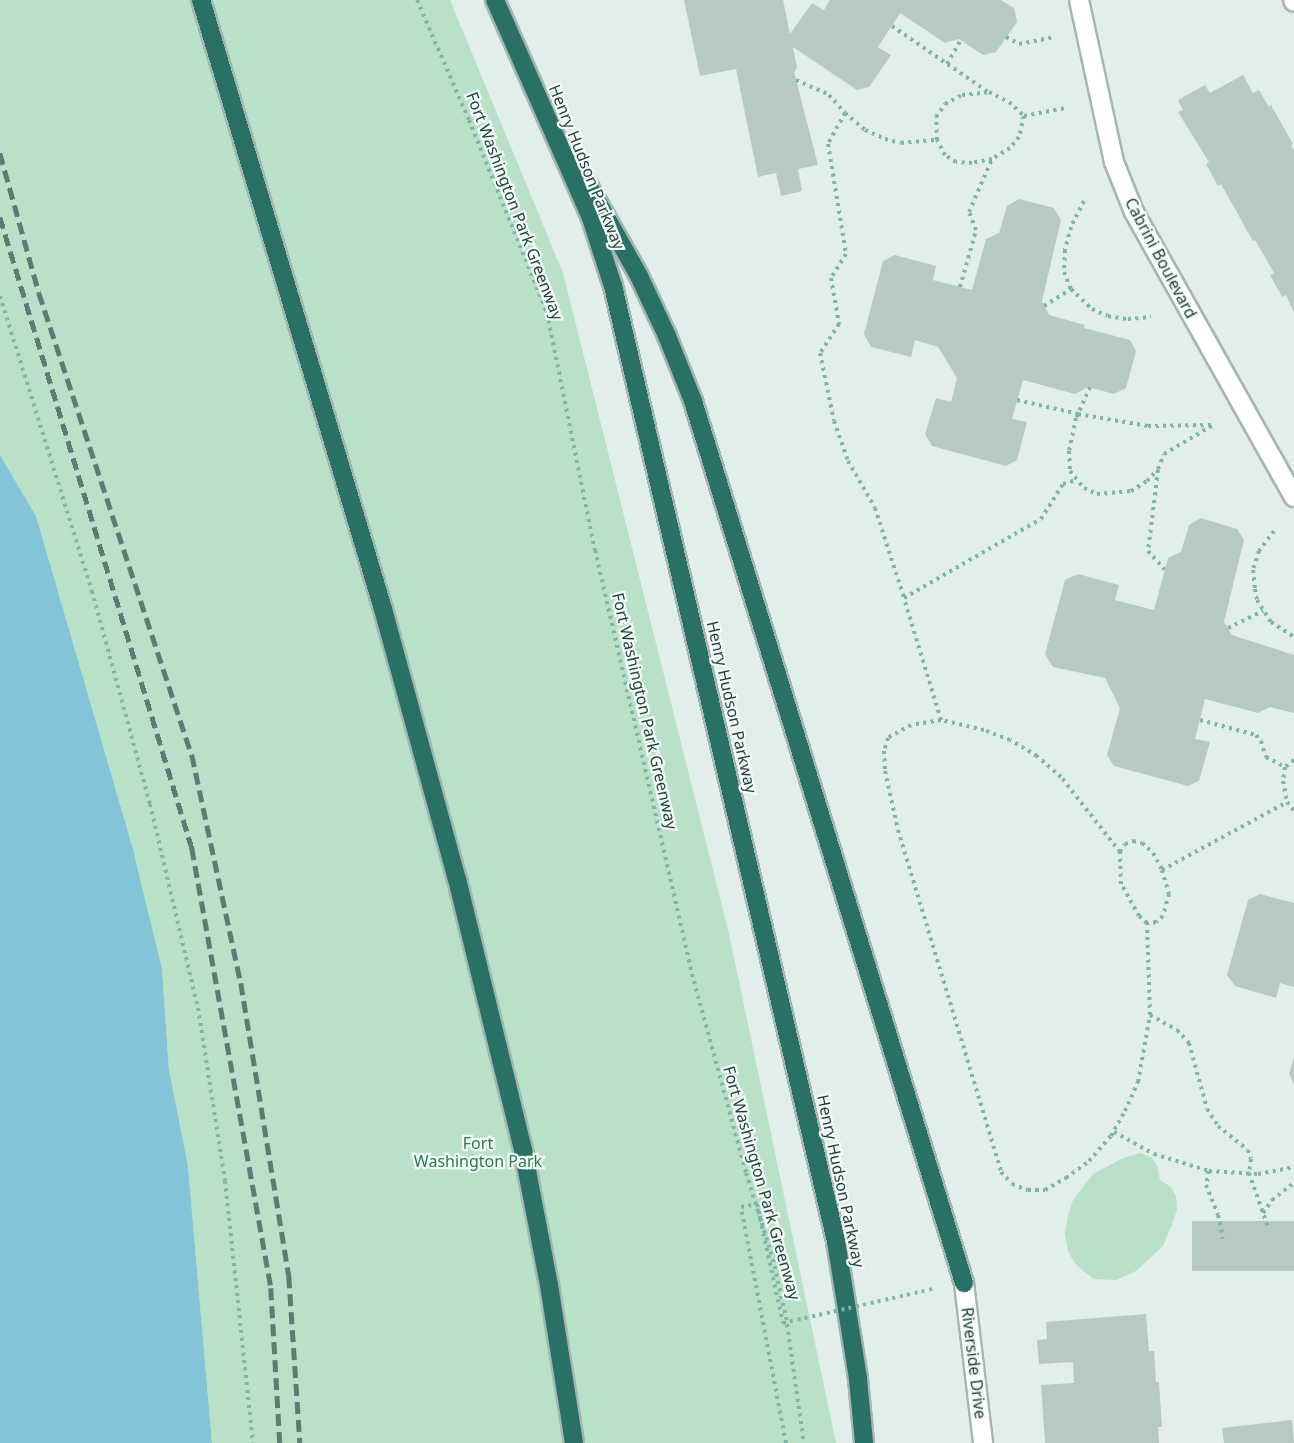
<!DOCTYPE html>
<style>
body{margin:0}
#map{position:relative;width:1294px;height:1443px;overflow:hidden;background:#e2eee9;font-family:"Noto Sans",sans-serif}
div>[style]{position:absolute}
.green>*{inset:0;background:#b8e1c7}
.water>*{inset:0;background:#84c4d8}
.building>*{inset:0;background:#b7c9c3;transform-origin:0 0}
.path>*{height:4px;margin-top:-2px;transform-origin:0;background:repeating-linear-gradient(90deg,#7fb4a8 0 3px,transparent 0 7.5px)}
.roads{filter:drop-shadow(2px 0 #a4b6b1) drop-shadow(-2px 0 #a4b6b1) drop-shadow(0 2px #a4b6b1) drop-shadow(0 -2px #a4b6b1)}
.minor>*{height:18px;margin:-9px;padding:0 9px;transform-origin:9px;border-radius:9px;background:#fff}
.secondary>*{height:18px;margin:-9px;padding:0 9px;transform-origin:9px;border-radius:9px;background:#fff}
.motorway>*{height:18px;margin:-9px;padding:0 9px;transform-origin:9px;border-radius:9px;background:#297067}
.rail>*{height:4.5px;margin-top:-2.25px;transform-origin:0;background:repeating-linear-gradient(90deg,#5a7c76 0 12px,transparent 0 18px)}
.path-bridge>*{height:4px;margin-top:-2px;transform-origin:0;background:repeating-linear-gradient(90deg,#7fb4a8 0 3px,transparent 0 7.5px)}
span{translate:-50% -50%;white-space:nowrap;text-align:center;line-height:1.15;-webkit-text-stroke:4.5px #f3faf7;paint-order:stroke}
.street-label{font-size:16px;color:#20403a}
.park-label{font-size:16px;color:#267b4e}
</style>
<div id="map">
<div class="green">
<div style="clip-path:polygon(0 0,450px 0,563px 273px,729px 934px,836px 1443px,212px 1443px,188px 1166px,169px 1070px,162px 969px,133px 849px,36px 516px,0 455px)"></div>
<div style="clip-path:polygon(1140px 1153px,1151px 1157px,1157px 1165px,1160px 1180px,1171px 1187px,1176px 1196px,1177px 1210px,1172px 1224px,1163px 1246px,1136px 1271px,1116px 1280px,1094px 1279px,1077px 1266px,1068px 1252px,1065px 1233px,1068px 1215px,1073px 1200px,1093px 1174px,1123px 1158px)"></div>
</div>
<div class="water">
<div style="clip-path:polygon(0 455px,36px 516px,133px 849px,162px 969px,169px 1070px,188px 1166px,212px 1443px,0 1443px)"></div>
</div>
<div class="building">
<div style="clip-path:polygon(684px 0,783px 0,790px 34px,812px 3px,824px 10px,830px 0,1001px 0,1014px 8px,1017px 22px,996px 52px,983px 55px,959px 39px,945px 43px,900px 13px,878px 47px,891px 55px,869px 87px,857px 90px,793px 47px,797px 68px,794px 72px,818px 165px,798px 169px,802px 191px,781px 196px,776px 173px,758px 177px,736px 69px,700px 76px)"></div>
<div style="clip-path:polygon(1243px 75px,1253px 93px,1259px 90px,1269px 107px,1271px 105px,1293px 144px,1291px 145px,1294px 151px,1294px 313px,1286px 295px,1282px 297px,1270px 275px,1274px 273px,1255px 240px,1253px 241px,1221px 184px,1218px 186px,1206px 164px,1209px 162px,1178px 112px,1183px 110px,1178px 100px,1205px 85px,1210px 93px)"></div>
<div style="clip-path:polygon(1019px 199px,1054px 208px,1061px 220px,1042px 301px,1049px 315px,1085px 325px,1084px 328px,1130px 340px,1136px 351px,1126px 388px,1114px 394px,1088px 387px,1075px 394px,1023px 380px,1012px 419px,1027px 422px,1017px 460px,1006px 466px,932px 446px,925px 434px,936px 398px,951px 402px,957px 378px,938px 347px,915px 340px,911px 357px,871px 347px,864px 334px,883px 261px,895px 255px,936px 266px,933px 280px,972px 290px,986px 239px,999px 233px,1007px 206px)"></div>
<div style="clip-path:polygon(1201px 518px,1237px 529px,1244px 540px,1224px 622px,1232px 635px,1294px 655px,1294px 713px,1270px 707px,1258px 713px,1205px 699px,1195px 739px,1210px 742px,1199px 781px,1188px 786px,1114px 766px,1107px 755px,1120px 708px,1105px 678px,1053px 667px,1045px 654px,1065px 580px,1078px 574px,1119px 585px,1115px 600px,1154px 610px,1168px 558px,1181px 552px,1189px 525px)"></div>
<div style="clip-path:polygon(1260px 894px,1294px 903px,1294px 987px,1280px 983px,1276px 998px,1235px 986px,1227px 975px,1248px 900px)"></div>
<div style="clip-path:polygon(1294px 1057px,1294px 1084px,1289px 1074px)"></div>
<div style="left:1294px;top:1221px;width:50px;height:102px;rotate:90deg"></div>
<div style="clip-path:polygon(1146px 1314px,1149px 1351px,1154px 1351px,1156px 1382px,1159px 1382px,1162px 1427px,1158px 1427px,1159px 1443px,1045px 1443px,1041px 1385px,1074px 1383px,1073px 1362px,1039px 1364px,1037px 1340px,1047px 1339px,1046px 1322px)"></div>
<div style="clip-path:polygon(1292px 1420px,1294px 1443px,1224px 1443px,1222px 1428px)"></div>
</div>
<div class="path">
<div style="left:417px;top:0;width:131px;rotate:66.6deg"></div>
<div style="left:469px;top:120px;width:208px;rotate:68deg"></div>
<div style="left:547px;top:313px;width:242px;rotate:78.6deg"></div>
<div style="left:595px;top:550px;width:435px;rotate:77.1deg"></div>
<div style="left:692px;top:974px;width:206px;rotate:74.8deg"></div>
<div style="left:746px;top:1173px;width:90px;rotate:72.6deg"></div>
<div style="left:773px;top:1259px;width:59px;rotate:77.4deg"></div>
<div style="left:786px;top:1317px;width:127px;rotate:81.9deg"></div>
<div style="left:892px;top:26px;width:116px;rotate:34.5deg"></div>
<div style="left:1006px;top:37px;width:15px;rotate:28deg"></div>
<div style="left:1019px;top:44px;width:33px;rotate:-11deg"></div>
<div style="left:947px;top:64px;width:28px;rotate:-60deg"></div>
<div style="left:796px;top:80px;width:36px;rotate:24deg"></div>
<div style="left:829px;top:95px;width:24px;rotate:48deg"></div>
<div style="left:845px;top:113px;width:35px;rotate:119deg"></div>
<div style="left:828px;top:144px;width:111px;rotate:80.7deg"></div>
<div style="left:846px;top:254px;width:28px;rotate:122deg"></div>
<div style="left:831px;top:278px;width:47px;rotate:80.1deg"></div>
<div style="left:839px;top:324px;width:35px;rotate:123deg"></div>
<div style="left:820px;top:353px;width:69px;rotate:78.4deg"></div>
<div style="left:834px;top:421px;width:42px;rotate:70.7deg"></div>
<div style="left:848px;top:461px;width:54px;rotate:60.1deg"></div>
<div style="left:875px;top:508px;width:95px;rotate:72.1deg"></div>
<div style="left:845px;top:113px;width:26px;rotate:40deg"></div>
<div style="left:865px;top:130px;width:22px;rotate:24deg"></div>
<div style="left:885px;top:139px;width:16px;rotate:14deg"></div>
<div style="left:901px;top:143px;width:36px;rotate:-5deg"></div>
<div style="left:1024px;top:116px;width:22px;rotate:103deg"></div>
<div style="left:1019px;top:137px;width:14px;rotate:129deg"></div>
<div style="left:1010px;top:148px;width:21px;rotate:149deg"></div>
<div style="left:992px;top:159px;width:20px;rotate:169deg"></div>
<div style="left:972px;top:163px;width:16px;rotate:-176deg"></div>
<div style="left:956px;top:162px;width:13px;rotate:-148deg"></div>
<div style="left:945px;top:155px;width:17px;rotate:-118deg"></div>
<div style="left:937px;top:140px;width:23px;rotate:-92deg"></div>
<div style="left:936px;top:117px;width:16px;rotate:-55deg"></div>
<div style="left:945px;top:104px;width:19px;rotate:-28deg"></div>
<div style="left:962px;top:95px;width:27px;rotate:-6deg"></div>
<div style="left:989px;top:92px;width:22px;rotate:27deg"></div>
<div style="left:1009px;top:102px;width:21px;rotate:43deg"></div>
<div style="left:1024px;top:116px;width:42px;rotate:-11deg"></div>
<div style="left:1084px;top:201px;width:29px;rotate:117deg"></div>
<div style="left:1071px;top:227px;width:24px;rotate:105deg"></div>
<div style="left:1065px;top:250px;width:22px;rotate:93deg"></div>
<div style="left:1064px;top:272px;width:18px;rotate:68deg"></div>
<div style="left:1071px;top:289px;width:29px;rotate:44deg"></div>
<div style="left:1092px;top:309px;width:17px;rotate:24deg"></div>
<div style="left:1108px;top:316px;width:20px;rotate:9deg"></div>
<div style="left:1128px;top:319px;width:23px;rotate:-5deg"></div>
<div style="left:960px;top:287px;width:59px;rotate:-74.3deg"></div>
<div style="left:976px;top:230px;width:19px;rotate:-111deg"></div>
<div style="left:969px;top:212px;width:58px;rotate:-66.5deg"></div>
<div style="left:0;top:296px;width:309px;rotate:72.7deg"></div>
<div style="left:92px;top:591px;width:221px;rotate:74.8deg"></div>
<div style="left:150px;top:804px;width:210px;rotate:76.8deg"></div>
<div style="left:198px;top:1008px;width:175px;rotate:81.1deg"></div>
<div style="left:225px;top:1181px;width:263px;rotate:83.9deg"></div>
<div style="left:1044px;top:306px;width:32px;rotate:-32deg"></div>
<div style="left:1090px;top:387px;width:34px;rotate:114deg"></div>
<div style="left:1076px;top:418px;width:34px;rotate:102deg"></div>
<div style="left:1069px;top:451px;width:20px;rotate:87deg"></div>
<div style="left:1070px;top:471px;width:22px;rotate:51deg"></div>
<div style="left:1084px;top:488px;width:14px;rotate:25deg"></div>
<div style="left:1097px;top:494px;width:34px;rotate:-5deg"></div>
<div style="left:1131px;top:491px;width:19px;rotate:-32deg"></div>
<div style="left:1147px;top:481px;width:16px;rotate:-47deg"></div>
<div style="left:1158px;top:469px;width:16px;rotate:-68deg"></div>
<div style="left:1164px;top:454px;width:57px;rotate:-30.6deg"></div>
<div style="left:1017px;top:400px;width:63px;rotate:12.9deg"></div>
<div style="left:1078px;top:414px;width:71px;rotate:9.7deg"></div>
<div style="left:1148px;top:426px;width:65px;rotate:-0.9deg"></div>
<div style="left:1158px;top:470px;width:82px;rotate:97deg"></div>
<div style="left:1148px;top:551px;width:25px;rotate:48deg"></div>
<div style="left:1274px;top:531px;width:25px;rotate:127deg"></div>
<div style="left:1259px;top:551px;width:20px;rotate:108deg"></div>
<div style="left:1253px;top:570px;width:19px;rotate:84deg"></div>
<div style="left:1255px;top:589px;width:11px;rotate:80deg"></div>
<div style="left:1257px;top:600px;width:26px;rotate:58deg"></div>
<div style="left:1271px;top:622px;width:27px;rotate:33deg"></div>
<div style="left:1228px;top:628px;width:39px;rotate:-26deg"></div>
<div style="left:941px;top:720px;width:127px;rotate:-106.9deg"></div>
<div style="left:904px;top:598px;width:158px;rotate:-30deg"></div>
<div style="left:1041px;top:519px;width:41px;rotate:-57.8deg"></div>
<div style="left:1063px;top:484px;width:14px;rotate:-17deg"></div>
<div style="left:1200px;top:720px;width:58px;rotate:15deg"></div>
<div style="left:1256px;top:735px;width:8px;rotate:50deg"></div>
<div style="left:1261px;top:741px;width:17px;rotate:73deg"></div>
<div style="left:1266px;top:757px;width:21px;rotate:28deg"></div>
<div style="left:1294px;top:760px;width:11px;rotate:142deg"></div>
<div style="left:1285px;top:767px;width:14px;rotate:98deg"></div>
<div style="left:1283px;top:781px;width:21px;rotate:79deg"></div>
<div style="left:1287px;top:802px;width:11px;rotate:52deg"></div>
<div style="left:1133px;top:841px;width:9px;rotate:13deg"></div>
<div style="left:1142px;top:843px;width:15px;rotate:42deg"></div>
<div style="left:1153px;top:853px;width:19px;rotate:62deg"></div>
<div style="left:1162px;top:870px;width:25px;rotate:74deg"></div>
<div style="left:1169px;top:894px;width:23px;rotate:105deg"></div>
<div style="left:1163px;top:916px;width:9px;rotate:139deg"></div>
<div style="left:1156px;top:922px;width:9px;rotate:174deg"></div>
<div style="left:1147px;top:923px;width:11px;rotate:-139deg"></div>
<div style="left:1139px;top:916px;width:37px;rotate:-119deg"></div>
<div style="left:1121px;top:884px;width:32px;rotate:-92deg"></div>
<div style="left:1120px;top:852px;width:9px;rotate:-58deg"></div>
<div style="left:1125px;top:844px;width:9px;rotate:-21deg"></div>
<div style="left:1120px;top:852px;width:95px;rotate:-128.2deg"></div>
<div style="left:1061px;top:777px;width:32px;rotate:-139deg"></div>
<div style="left:1037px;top:756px;width:31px;rotate:-149deg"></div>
<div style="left:1010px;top:740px;width:28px;rotate:-159deg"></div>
<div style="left:984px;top:730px;width:44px;rotate:-166.9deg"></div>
<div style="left:941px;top:720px;width:30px;rotate:171deg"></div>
<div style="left:911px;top:725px;width:26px;rotate:151deg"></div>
<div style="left:888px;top:738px;width:14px;rotate:107deg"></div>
<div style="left:884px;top:751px;width:20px;rotate:87deg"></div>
<div style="left:885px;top:771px;width:60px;rotate:77.6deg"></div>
<div style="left:898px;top:830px;width:357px;rotate:73.2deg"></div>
<div style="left:1001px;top:1172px;width:16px;rotate:47deg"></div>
<div style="left:1012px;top:1184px;width:17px;rotate:21deg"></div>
<div style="left:1028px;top:1190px;width:17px"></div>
<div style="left:1045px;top:1190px;width:24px;rotate:-30deg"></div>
<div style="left:1066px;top:1178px;width:29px;rotate:-36deg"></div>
<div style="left:1089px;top:1161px;width:33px;rotate:-49deg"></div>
<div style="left:1111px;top:1136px;width:29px;rotate:-61deg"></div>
<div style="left:1125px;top:1111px;width:32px;rotate:-66deg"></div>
<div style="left:1138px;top:1082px;width:68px;rotate:-79.8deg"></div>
<div style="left:1150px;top:1015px;width:92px;rotate:-91.9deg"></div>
<div style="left:1162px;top:870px;width:142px;rotate:-28.5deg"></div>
<div style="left:1150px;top:1015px;width:31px;rotate:29deg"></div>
<div style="left:1177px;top:1030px;width:18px;rotate:47deg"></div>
<div style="left:1189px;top:1043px;width:68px;rotate:74.7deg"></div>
<div style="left:1207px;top:1109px;width:20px;rotate:57deg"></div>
<div style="left:1218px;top:1126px;width:38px;rotate:39deg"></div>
<div style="left:1248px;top:1150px;width:9px;rotate:72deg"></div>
<div style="left:1251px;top:1159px;width:14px;rotate:98deg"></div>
<div style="left:1249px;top:1173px;width:57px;rotate:70.6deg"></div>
<div style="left:1114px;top:1132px;width:46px;rotate:28.8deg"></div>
<div style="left:1154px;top:1154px;width:58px;rotate:17.2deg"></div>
<div style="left:1209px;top:1171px;width:49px;rotate:3.5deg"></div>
<div style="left:1258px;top:1174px;width:37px;rotate:-11deg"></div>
<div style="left:1209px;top:1171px;width:14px;rotate:102deg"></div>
<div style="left:1206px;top:1185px;width:32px;rotate:68deg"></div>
<div style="left:1218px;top:1215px;width:24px;rotate:78deg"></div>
<div style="left:1263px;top:1213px;width:16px;rotate:-55deg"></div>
<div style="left:1272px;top:1200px;width:28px;rotate:-38deg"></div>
</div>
<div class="roads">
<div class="minor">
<div style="left:1079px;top:0;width:166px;rotate:77.8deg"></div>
<div style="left:1114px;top:162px;width:54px;rotate:68.2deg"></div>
<div style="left:1134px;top:212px;width:327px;rotate:60.7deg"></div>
<div style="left:1293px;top:0;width:2px;rotate:63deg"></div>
</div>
<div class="secondary">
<div style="left:964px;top:1283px;width:161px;rotate:83.2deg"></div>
</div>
<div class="motorway">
<div style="left:201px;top:0;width:636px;rotate:73.36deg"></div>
<div style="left:383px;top:609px;width:280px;rotate:74.7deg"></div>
<div style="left:457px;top:879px;width:279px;rotate:76.3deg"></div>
<div style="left:523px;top:1150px;width:137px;rotate:79.1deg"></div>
<div style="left:549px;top:1285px;width:160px;rotate:81deg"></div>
<div style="left:495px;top:0;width:238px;rotate:66.2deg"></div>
<div style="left:591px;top:218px;width:71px;rotate:72.1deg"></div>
<div style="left:613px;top:286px;width:981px;rotate:76.86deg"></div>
<div style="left:836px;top:1241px;width:140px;rotate:80.9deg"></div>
<div style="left:858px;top:1379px;width:64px;rotate:84.6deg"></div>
<div style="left:585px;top:180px;width:110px;rotate:60.6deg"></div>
<div style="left:639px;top:276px;width:66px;rotate:65deg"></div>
<div style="left:667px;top:336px;width:70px;rotate:68.2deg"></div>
<div style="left:693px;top:401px;width:923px;rotate:72.92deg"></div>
</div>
</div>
<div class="rail">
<div style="left:0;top:153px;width:145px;rotate:74.4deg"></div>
<div style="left:39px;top:293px;width:487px;rotate:71.7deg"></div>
<div style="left:192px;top:755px;width:233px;rotate:77.9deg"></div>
<div style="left:241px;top:983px;width:297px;rotate:80.7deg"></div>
<div style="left:289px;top:1276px;width:167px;rotate:86.2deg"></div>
<div style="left:0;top:217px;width:660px;rotate:73.08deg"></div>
<div style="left:192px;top:848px;width:447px;rotate:79.8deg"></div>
<div style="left:271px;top:1288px;width:155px;rotate:86.7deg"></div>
</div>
<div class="path-bridge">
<div style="left:786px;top:1443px;width:240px;rotate:-100.8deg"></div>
<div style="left:741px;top:1207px;width:16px;rotate:-11deg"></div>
<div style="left:757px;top:1204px;width:122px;rotate:77.7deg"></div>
<div style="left:783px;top:1323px;width:154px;rotate:-12.8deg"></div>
</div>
<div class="street-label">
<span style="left:587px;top:167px;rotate:68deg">Henry Hudson Parkway</span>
<span style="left:515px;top:206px;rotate:69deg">Fort Washington Park Greenway</span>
<span style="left:1161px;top:258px;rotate:62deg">Cabrini Boulevard</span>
<span style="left:732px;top:707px;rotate:77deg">Henry Hudson Parkway</span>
<span style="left:645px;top:711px;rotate:77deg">Fort Washington Park Greenway</span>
<span style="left:841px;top:1181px;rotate:78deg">Henry Hudson Parkway</span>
<span style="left:762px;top:1183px;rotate:74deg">Fort Washington Park Greenway</span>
<span style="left:974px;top:1363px;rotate:83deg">Riverside Drive</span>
</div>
<div class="park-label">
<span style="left:478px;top:1152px">Fort<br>Washington Park</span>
</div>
</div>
